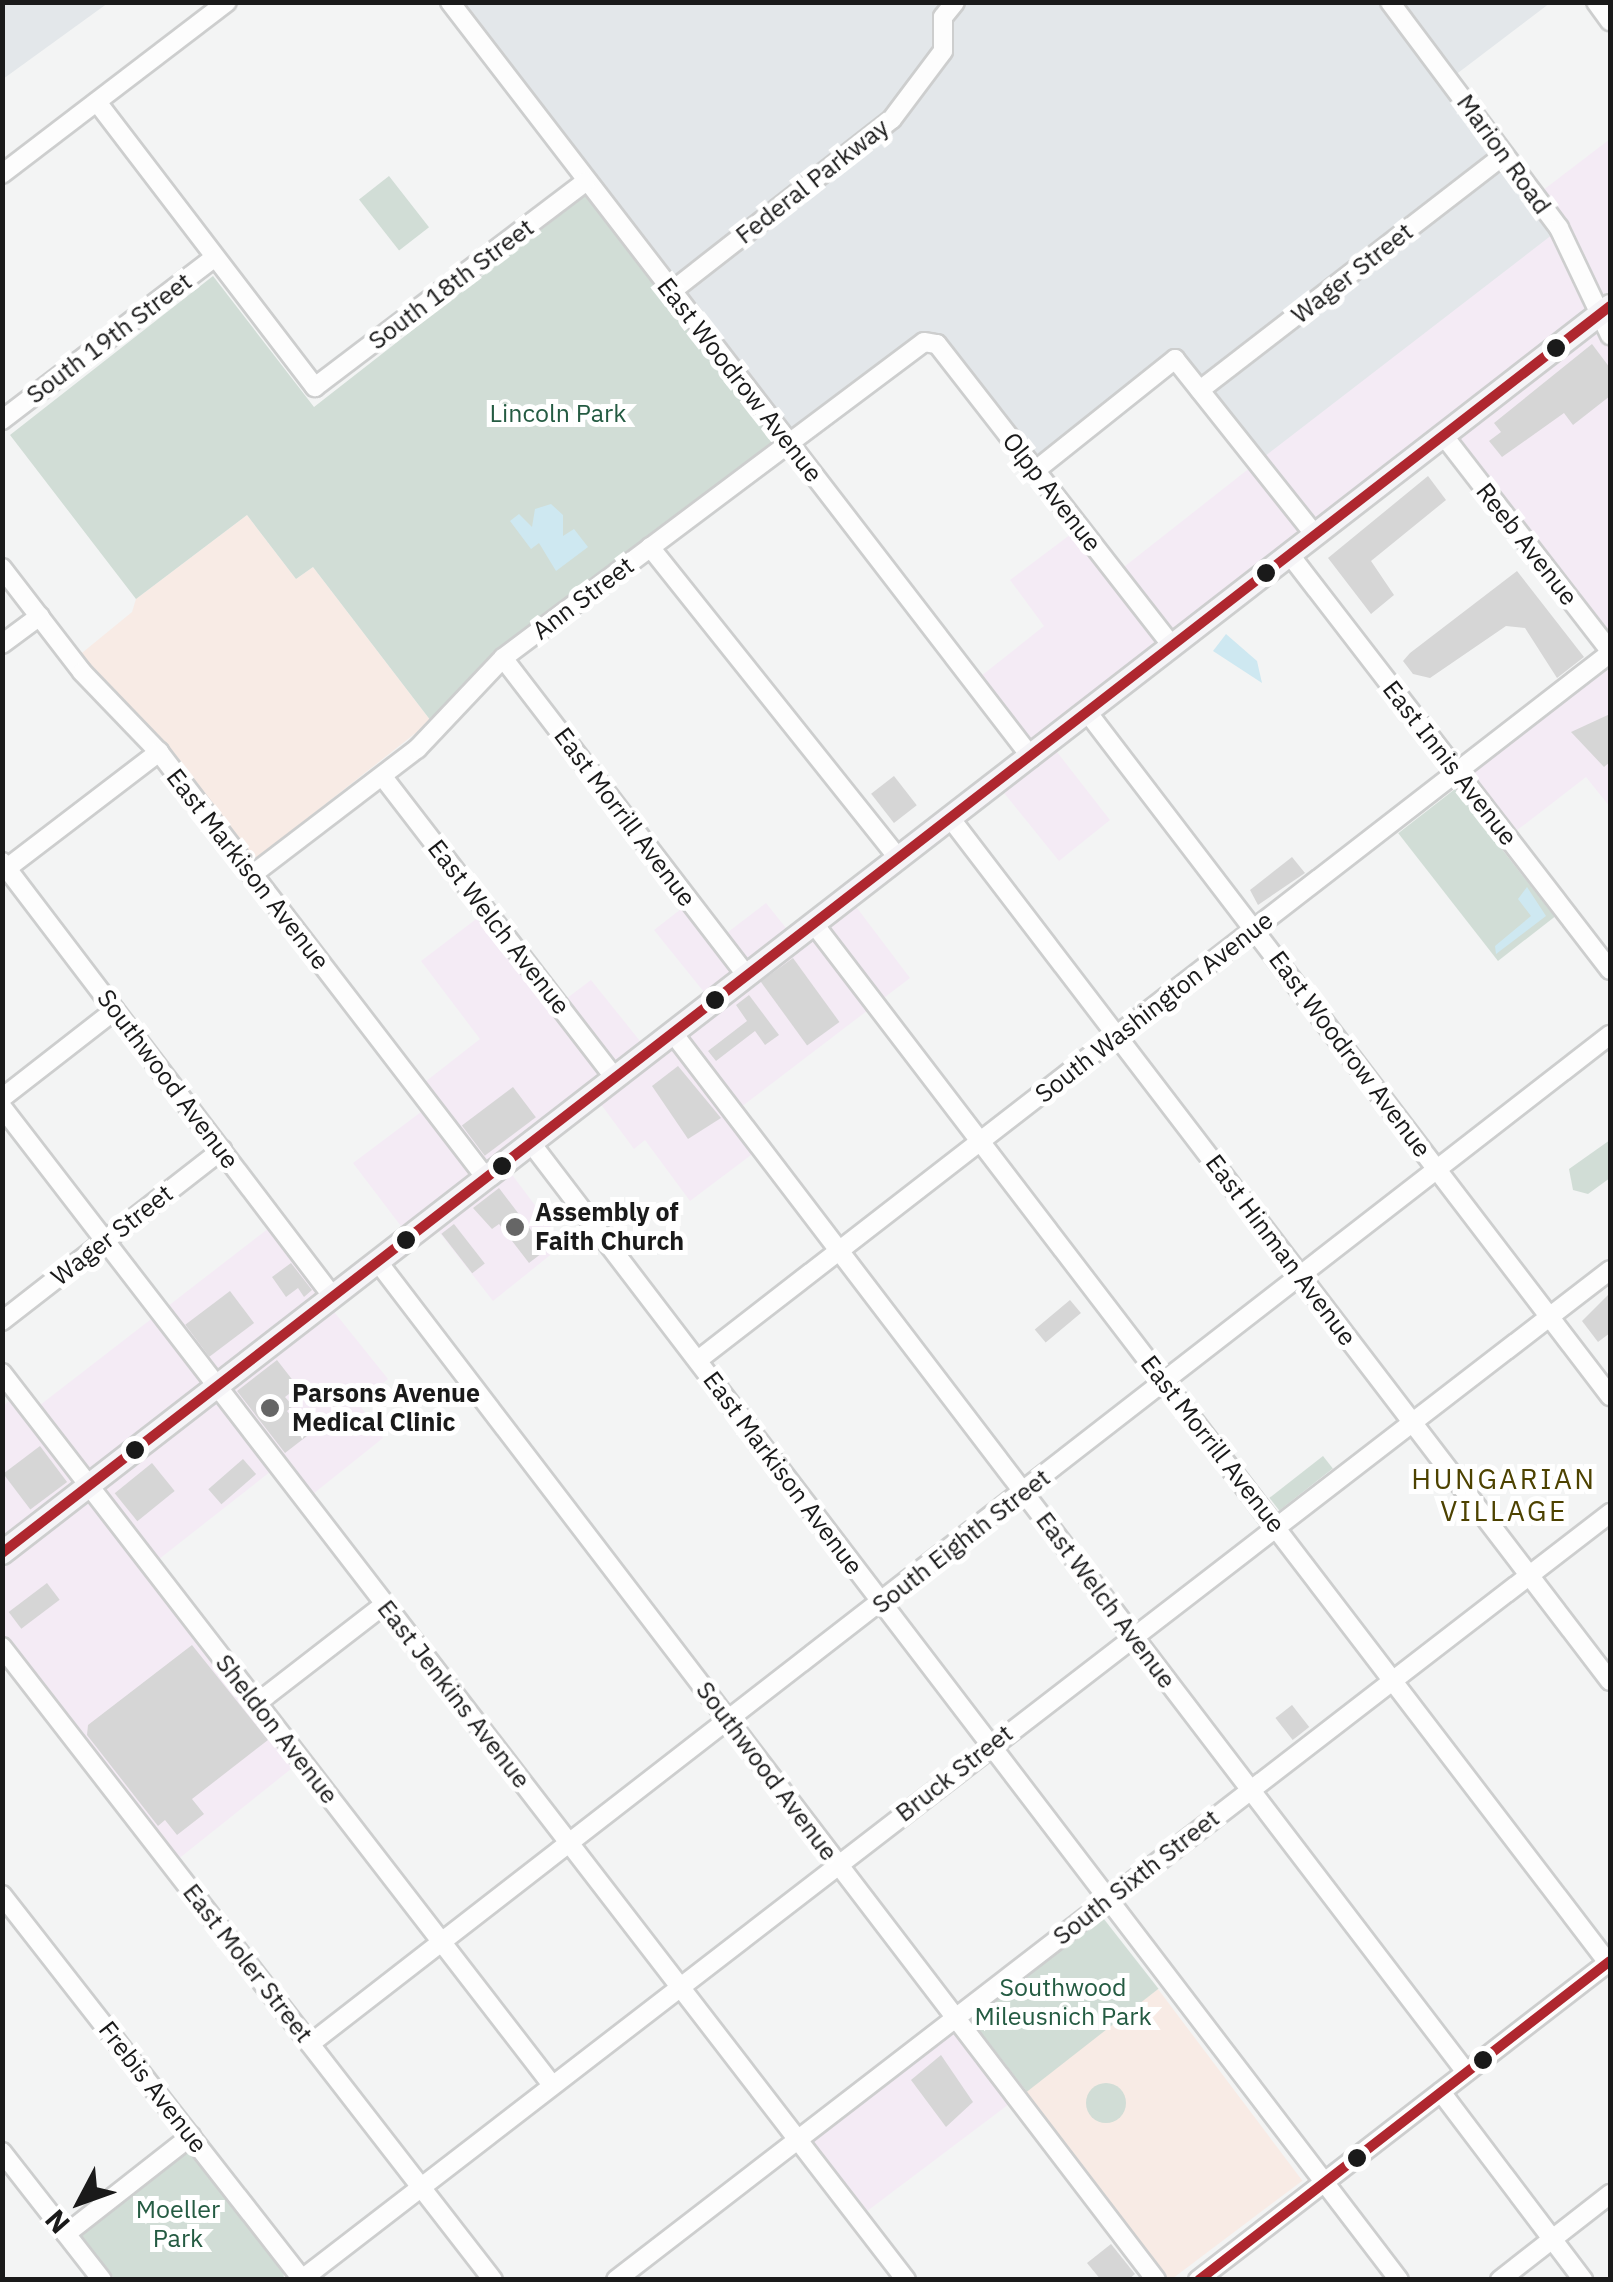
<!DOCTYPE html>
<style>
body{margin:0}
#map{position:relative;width:1613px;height:2282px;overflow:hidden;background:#f3f4f4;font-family:"IBM Plex Sans",sans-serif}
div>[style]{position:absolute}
.commercial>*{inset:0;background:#f4ebf5;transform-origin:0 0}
.built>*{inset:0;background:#e3e7ea}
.education>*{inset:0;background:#f8ebe5;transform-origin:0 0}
.green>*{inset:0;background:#d1ddd6;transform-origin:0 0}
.round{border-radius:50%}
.water>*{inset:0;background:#cee8f1}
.building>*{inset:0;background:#d6d6d6;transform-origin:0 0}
.roads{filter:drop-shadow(2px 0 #cdcece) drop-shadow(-2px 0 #cdcece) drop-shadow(0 2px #cdcece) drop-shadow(0 -2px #cdcece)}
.minor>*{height:18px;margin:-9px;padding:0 9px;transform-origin:9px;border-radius:9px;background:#fdfdfd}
.major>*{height:22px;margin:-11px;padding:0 11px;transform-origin:11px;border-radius:11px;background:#f5f4f7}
.bus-1>*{height:10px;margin:-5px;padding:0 5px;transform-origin:5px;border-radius:5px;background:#af272f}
.dots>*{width:28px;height:28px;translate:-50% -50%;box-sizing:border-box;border:5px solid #fff;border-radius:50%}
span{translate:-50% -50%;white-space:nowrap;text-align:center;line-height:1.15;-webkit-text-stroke:10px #fff;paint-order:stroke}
.street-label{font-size:25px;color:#1a1a1a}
.park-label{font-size:25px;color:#245b42}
.poi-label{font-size:25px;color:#1a1a1a;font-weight:700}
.left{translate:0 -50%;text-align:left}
.neighbourhood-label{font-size:28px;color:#4d4200;letter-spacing:2.5px}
.frame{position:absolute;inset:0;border:5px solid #1a1a1a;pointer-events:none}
.north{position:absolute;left:30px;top:2152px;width:100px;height:100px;-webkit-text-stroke:8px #fff;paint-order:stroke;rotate:229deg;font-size:28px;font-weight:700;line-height:40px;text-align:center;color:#1a1a1a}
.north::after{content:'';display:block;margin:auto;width:35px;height:45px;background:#1a1a1a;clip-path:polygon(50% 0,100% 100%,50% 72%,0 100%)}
</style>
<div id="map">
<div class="commercial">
<div style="clip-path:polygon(1610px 139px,1610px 807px,1586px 777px,1498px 845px,1455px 789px,1454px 775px,1609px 654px,1441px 439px,1050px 743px,1110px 820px,1059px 861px,996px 783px,1029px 758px,971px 684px,1044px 626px,1010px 580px,1079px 528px,1115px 574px,1256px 463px,1538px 194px)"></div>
<div style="clip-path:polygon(848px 896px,910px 978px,732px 1114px,759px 1149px,690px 1201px,645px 1140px,634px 1149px,594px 1095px,504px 1164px,564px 1244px,493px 1301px,432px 1223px,410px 1238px,353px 1163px,429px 1106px,416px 1089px,480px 1039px,421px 961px,488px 910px,558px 1005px,591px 980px,648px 1051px,712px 1002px,654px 930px,690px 902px,719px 939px,766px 903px,794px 938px)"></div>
<div style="clip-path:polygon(278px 1221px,327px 1303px,388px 1379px,359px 1404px,383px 1438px,303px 1502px,275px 1468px,149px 1567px,301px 1761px,172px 1864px,3px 1660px,3px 1406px,17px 1395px,31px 1412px)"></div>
<div style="left:968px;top:2016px;width:95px;height:214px;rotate:53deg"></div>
</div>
<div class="built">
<div style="clip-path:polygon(3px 2px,108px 2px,108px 3px,3px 79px)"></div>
<div style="clip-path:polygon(452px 3px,1550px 3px,1450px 79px,1557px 231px,1256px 463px,1177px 362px,1035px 471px,930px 337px,777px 442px)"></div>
</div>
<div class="education">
<div style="clip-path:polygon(247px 515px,296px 579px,313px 567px,431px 721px,258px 857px,248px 857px,146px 723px,77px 657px,132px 612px,136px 599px)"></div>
<div style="left:1158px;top:1989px;width:240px;height:168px;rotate:53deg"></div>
</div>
<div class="green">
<div style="left:389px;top:176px;width:65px;height:38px;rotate:52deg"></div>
<div style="clip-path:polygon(587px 194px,777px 442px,475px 673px,431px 721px,313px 567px,296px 579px,247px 515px,136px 599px,10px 435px,213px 276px,314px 407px)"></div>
<div style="left:1455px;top:789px;width:162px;height:72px;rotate:52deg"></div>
<div style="clip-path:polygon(1610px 1140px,1610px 1178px,1588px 1194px,1573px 1190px,1569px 1169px)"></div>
<div style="left:1323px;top:1456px;width:16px;height:68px;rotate:52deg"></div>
<div style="left:1100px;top:1914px;width:95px;height:167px;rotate:52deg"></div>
<div class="round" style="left:1086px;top:2083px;width:40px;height:40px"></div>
<div style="clip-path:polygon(187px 2150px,283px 2267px,284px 2279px,115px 2279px,78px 2233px)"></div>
</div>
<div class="water">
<div style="clip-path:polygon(551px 504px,563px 515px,563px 536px,574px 529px,588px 547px,556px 571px,539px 543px,531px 549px,510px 521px,519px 514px,532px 527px,535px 509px)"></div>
<div style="clip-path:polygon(1226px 634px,1257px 661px,1262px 683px,1213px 651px)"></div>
<div style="clip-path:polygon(1527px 887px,1546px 916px,1496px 954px,1495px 946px,1531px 916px,1518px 899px)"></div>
</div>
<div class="building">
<div style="clip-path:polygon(1592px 344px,1610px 368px,1610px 396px,1573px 425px,1564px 413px,1502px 457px,1489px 441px,1501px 432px,1494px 423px)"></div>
<div style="clip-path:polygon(1428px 476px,1446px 500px,1371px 561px,1394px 595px,1371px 614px,1328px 558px)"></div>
<div style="clip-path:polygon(1517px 571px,1584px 657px,1557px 678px,1525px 628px,1506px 626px,1430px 678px,1413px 674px,1403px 661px,1410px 653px)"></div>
<div style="clip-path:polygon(1610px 714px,1610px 762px,1604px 767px,1571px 732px)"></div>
<div style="left:894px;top:776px;width:37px;height:29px;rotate:52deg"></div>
<div style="clip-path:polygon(1292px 857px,1305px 873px,1258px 905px,1250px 890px)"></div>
<div style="left:793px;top:958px;width:79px;height:40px;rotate:54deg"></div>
<div style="clip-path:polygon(749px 995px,779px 1035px,765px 1045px,755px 1031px,716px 1061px,708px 1051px,747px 1021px,736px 1005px)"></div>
<div style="clip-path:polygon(678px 1066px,721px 1118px,688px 1139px,652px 1086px)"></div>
<div style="left:513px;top:1087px;width:38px;height:64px;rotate:53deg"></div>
<div style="clip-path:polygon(499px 1188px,546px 1250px,529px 1263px,499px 1224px,492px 1229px,473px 1208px)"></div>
<div style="left:454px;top:1224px;width:50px;height:16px;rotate:52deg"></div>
<div style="clip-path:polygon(291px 1263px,312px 1290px,304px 1297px,298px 1288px,286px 1297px,272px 1277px)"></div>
<div style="left:230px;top:1291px;width:40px;height:56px;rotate:53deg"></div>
<div style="clip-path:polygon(1610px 1293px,1610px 1333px,1598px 1342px,1582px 1321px)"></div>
<div style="left:1070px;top:1300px;width:17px;height:46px;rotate:50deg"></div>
<div style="clip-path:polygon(277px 1360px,298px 1387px,285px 1397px,293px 1406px,287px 1411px,307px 1436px,285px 1453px,237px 1391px)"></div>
<div style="left:40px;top:1446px;width:45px;height:46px;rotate:53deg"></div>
<div style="left:243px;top:1459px;width:20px;height:46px;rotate:49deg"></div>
<div style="left:152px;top:1463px;width:36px;height:48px;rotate:51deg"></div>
<div style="left:47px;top:1583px;width:21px;height:48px;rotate:53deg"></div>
<div style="clip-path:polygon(192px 1645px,268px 1740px,192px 1799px,204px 1814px,177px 1835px,165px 1820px,158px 1826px,87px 1735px,88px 1725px)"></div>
<div style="left:1292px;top:1705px;width:28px;height:21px;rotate:52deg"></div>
<div style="clip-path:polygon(941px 2055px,973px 2102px,946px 2127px,911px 2080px)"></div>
<div style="clip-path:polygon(1111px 2244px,1135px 2274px,1128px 2280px,1101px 2280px,1087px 2263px)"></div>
</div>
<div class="roads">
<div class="minor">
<div style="left:450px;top:2px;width:953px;rotate:52.42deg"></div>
<div style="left:1390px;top:2px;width:282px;rotate:53.2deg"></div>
<div style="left:1559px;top:228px;width:119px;rotate:64.5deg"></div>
<div style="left:1596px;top:2px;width:24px;rotate:54deg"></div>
<div style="left:97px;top:102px;width:359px;rotate:52.6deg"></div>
<div style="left:315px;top:387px;width:340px;rotate:-37.2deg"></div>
<div style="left:2px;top:174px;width:283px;rotate:-37.4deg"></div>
<div style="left:672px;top:291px;width:279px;rotate:-38deg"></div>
<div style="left:892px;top:119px;width:85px;rotate:-53.1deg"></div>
<div style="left:943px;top:51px;width:34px;rotate:-90deg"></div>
<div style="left:943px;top:17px;width:19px;rotate:-51deg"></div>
<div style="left:1200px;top:390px;width:384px;rotate:-37.7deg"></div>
<div style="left:2px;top:420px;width:268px;rotate:-37.4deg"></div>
<div style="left:1444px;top:436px;width:272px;rotate:52.3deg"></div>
<div style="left:1036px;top:470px;width:178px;rotate:-38.6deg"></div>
<div style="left:1175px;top:359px;width:226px;rotate:51.5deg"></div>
<div style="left:650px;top:547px;width:399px;rotate:51.4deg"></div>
<div style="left:1290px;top:555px;width:524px;rotate:52.36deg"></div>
<div style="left:2px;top:568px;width:131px;rotate:52.4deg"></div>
<div style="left:82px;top:672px;width:111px;rotate:46.1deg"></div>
<div style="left:159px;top:752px;width:537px;rotate:52.49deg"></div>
<div style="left:2px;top:644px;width:47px;rotate:-36.4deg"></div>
<div style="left:503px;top:658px;width:401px;rotate:52.5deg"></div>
<div style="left:1088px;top:713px;width:860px;rotate:52.61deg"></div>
<div style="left:383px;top:777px;width:380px;rotate:52.4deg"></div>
<div style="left:951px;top:819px;width:1085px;rotate:52.6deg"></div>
<div style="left:2px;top:862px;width:547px;rotate:52.73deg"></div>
<div style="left:2px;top:872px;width:198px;rotate:-37.4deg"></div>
<div style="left:252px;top:875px;width:208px;rotate:-37.4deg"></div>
<div style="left:417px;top:749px;width:125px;rotate:-46.6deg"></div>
<div style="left:503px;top:658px;width:526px;rotate:-36.89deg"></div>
<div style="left:924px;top:342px;width:13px;rotate:9deg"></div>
<div style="left:937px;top:344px;width:384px;rotate:52.1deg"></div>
<div style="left:814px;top:924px;width:1310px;rotate:52.6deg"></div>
<div style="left:673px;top:1033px;width:1307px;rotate:52.65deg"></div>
<div style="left:2px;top:1098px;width:143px;rotate:-37.9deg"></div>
<div style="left:2px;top:1107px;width:1481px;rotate:52.38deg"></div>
<div style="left:531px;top:1143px;width:1430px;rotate:52.64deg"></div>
<div style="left:378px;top:1262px;width:1281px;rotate:52.61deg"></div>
<div style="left:2px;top:1321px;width:279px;rotate:-37.9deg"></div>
<div style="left:698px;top:1360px;width:1154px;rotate:-37.78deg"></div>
<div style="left:2px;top:1373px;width:900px;rotate:52.31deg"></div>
<div style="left:2px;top:1647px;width:801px;rotate:52.2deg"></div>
<div style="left:257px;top:1703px;width:162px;rotate:-37.7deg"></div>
<div style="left:2px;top:1895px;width:489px;rotate:52deg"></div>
<div style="left:310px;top:2044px;width:1646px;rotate:-37.82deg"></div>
<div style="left:1441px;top:2092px;width:236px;rotate:52.9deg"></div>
<div style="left:2px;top:2152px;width:162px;rotate:52deg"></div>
<div style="left:66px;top:2234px;width:159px;rotate:-38.1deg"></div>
<div style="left:301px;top:2280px;width:1653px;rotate:-37.65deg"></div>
<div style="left:616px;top:2280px;width:1256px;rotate:-37.65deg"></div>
<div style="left:1198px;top:2280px;width:521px;rotate:-37.75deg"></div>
<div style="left:1500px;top:2280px;width:140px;rotate:-38deg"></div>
</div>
<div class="major">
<div style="left:2px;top:1553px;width:2035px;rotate:-37.79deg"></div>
</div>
</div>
<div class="bus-1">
<div style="left:2px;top:1553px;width:2035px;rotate:-37.79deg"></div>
<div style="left:1199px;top:2280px;width:520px;rotate:-37.82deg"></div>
</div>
<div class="dots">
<div style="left:1556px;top:348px;background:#1a1a1a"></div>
<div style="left:1266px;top:573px;background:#1a1a1a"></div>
<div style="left:715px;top:1000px;background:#1a1a1a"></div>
<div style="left:502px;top:1166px;background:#1a1a1a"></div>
<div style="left:515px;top:1227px;background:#666"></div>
<div style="left:406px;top:1240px;background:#1a1a1a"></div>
<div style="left:270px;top:1408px;background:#666"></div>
<div style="left:135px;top:1450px;background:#1a1a1a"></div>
<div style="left:1483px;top:2060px;background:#1a1a1a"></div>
<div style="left:1357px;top:2158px;background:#1a1a1a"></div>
</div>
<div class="street-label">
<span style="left:1504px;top:154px;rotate:54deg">Marion Road</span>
<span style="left:812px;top:181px;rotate:-38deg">Federal Parkway</span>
<span style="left:1352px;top:273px;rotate:-38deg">Wager Street</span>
<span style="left:451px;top:284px;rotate:-37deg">South 18th Street</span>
<span style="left:109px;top:338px;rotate:-37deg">South 19th Street</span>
<span style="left:740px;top:380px;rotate:52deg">East Woodrow Avenue</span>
<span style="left:1052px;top:492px;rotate:52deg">Olpp Avenue</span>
<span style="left:1527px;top:544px;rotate:52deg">Reeb Avenue</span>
<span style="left:583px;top:598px;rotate:-37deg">Ann Street</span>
<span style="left:1450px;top:763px;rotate:52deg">East Innis Avenue</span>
<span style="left:625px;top:817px;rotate:53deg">East Morrill Avenue</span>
<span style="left:248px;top:869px;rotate:52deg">East Markison Avenue</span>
<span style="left:499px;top:927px;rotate:52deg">East Welch Avenue</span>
<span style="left:1154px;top:1007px;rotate:-38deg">South Washington Avenue</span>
<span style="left:1350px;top:1054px;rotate:53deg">East Woodrow Avenue</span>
<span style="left:168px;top:1079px;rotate:53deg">Southwood Avenue</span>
<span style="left:112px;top:1235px;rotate:-38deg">Wager Street</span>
<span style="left:1281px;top:1250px;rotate:53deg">East Hinman Avenue</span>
<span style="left:1213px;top:1444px;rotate:52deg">East Morrill Avenue</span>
<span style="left:783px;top:1473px;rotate:53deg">East Markison Avenue</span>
<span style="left:961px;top:1541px;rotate:-38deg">South Eighth Street</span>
<span style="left:1106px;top:1600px;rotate:53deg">East Welch Avenue</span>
<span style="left:454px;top:1694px;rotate:52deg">East Jenkins Avenue</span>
<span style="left:277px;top:1729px;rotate:52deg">Sheldon Avenue</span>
<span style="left:767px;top:1771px;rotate:53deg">Southwood Avenue</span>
<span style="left:954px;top:1773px;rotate:-38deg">Bruck Street</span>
<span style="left:1136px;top:1877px;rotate:-38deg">South Sixth Street</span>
<span style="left:248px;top:1963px;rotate:52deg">East Moler Street</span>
<span style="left:153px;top:2087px;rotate:52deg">Frebis Avenue</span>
</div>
<div class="park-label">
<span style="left:558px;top:413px">Lincoln Park</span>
<span style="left:1063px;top:2002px">Southwood<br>Mileusnich Park</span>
<span style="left:178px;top:2224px">Moeller<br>Park</span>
</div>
<div class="poi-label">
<span class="left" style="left:535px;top:1227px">Assembly of<br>Faith Church</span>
<span class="left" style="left:292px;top:1408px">Parsons Avenue<br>Medical Clinic</span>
</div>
<div class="neighbourhood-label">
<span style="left:1504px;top:1495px">HUNGARIAN<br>VILLAGE</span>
</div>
<div class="frame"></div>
<div class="north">N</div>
</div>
